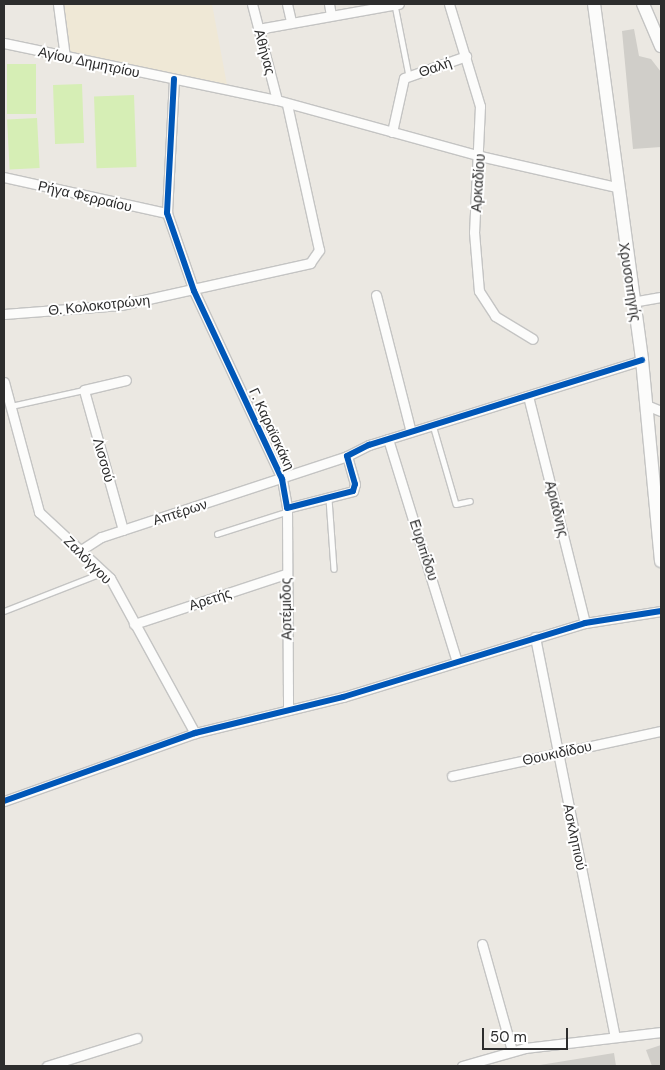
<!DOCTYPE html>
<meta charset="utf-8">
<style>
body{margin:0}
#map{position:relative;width:665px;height:1070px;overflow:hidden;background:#ebe8e2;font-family:"DM Sans",sans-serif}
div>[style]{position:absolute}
.education>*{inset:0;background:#efe8d6}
.pitch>*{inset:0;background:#d6eeb5;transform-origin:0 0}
.building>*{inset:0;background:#d0cec9}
.roads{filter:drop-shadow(1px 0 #c4c4c3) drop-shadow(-1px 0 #c4c4c3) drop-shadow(0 1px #c4c4c3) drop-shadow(0 -1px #c4c4c3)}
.lane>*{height:4.5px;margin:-2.25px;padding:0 2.25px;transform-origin:2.25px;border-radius:2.25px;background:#fcfcfb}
.street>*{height:9px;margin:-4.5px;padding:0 4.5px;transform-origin:4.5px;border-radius:4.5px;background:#fcfcfb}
.secondary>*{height:12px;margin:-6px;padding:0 6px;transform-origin:6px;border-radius:6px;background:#fcfcfb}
.cycleway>*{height:6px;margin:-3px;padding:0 3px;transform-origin:3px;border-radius:3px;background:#0057b8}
span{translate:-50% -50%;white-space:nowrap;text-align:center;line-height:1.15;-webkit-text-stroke:4px #fff;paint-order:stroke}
.street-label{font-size:14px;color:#2d2d2d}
.frame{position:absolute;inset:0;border:5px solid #2d2d2d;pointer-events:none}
.scale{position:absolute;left:482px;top:1028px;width:86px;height:22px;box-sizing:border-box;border:2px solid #2d2d2d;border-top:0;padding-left:6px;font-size:15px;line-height:18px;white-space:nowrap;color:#2d2d2d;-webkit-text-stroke:4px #fff;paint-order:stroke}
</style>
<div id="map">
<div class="education">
<div style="clip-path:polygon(61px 4px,212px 4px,227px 85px,67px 55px)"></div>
</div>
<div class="pitch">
<div style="left:7px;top:64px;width:29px;height:50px"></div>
<div style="left:82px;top:84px;width:59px;height:29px;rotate:88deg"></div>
<div style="left:134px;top:95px;width:72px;height:40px;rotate:88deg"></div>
<div style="left:37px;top:118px;width:50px;height:30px;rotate:87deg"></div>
</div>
<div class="building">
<div style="clip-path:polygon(634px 29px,639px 56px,651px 59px,661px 72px,661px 147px,633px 149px,622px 31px)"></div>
<div style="clip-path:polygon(661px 1045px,661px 1066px,652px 1066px,646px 1050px)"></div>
<div style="clip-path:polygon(614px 1053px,616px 1066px,540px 1066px,540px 1065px)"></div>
</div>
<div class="roads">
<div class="lane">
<div style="left:395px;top:5px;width:72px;rotate:78.8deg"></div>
<div style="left:11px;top:406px;width:75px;rotate:-12.4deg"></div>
<div style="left:433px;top:425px;width:82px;rotate:73.8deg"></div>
<div style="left:456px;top:504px;width:14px;rotate:-12deg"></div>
<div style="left:329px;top:499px;width:70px;rotate:85.9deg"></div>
<div style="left:217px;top:534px;width:72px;rotate:-17.7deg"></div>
<div style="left:4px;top:611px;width:107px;rotate:-21.3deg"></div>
</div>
<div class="street">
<div style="left:58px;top:4px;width:53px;rotate:82.5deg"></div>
<div style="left:252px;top:4px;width:99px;rotate:75.4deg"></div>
<div style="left:287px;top:4px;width:18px;rotate:77deg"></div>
<div style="left:329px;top:4px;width:11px;rotate:80deg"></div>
<div style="left:449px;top:4px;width:107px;rotate:73.1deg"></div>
<div style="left:480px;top:106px;width:126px;rotate:92.7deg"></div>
<div style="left:474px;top:232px;width:59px;rotate:85.2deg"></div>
<div style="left:479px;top:291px;width:30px;rotate:57deg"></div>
<div style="left:495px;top:316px;width:44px;rotate:31.2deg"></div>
<div style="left:258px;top:29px;width:143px;rotate:-10.1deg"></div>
<div style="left:4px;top:43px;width:279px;rotate:11.8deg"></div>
<div style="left:277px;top:100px;width:211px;rotate:15.4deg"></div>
<div style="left:480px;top:156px;width:139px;rotate:12.8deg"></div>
<div style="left:174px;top:79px;width:134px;rotate:93deg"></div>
<div style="left:167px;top:213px;width:83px;rotate:70.9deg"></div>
<div style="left:194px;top:291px;width:208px;rotate:64.9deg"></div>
<div style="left:282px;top:479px;width:29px;rotate:80deg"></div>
<div style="left:287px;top:508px;width:68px;rotate:-14.4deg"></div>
<div style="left:353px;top:491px;width:7px;rotate:-74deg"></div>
<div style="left:355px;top:484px;width:29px;rotate:-106deg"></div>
<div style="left:347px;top:456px;width:25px;rotate:-27deg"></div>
<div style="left:369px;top:445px;width:286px;rotate:-17.3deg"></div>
<div style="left:392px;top:132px;width:55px;rotate:-77.5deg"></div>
<div style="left:404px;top:78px;width:66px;rotate:-19.5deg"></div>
<div style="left:4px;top:177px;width:167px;rotate:12.5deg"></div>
<div style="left:376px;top:295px;width:141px;rotate:75.7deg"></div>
<div style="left:632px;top:302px;width:29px;rotate:-10deg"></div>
<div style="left:4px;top:314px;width:117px;rotate:-4.4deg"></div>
<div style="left:121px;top:305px;width:194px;rotate:-12.5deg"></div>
<div style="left:310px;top:263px;width:16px;rotate:-55deg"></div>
<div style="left:319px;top:250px;width:149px;rotate:-102.4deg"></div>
<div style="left:4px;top:382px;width:135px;rotate:74.9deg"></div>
<div style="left:39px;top:512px;width:97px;rotate:42.9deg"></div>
<div style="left:110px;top:578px;width:177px;rotate:61.3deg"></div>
<div style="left:528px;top:396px;width:234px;rotate:75.9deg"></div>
<div style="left:646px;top:405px;width:16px;rotate:22deg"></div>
<div style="left:388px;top:439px;width:233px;rotate:72.8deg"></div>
<div style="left:287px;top:508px;width:202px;rotate:89.7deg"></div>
<div style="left:123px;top:530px;width:145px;rotate:-105.6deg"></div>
<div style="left:84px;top:390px;width:43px;rotate:-13.4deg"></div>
<div style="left:81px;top:550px;width:24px;rotate:-33deg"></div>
<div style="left:101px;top:537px;width:259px;rotate:-18.2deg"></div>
<div style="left:134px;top:624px;width:159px;rotate:-18.3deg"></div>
<div style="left:535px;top:637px;width:407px;rotate:78.7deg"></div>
<div style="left:452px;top:776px;width:214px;rotate:-12.2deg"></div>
<div style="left:4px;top:801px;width:203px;rotate:-19.6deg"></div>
<div style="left:195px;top:733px;width:152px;rotate:-13.7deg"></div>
<div style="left:343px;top:697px;width:253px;rotate:-17deg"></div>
<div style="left:585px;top:623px;width:77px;rotate:-9deg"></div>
<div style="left:482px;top:944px;width:111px;rotate:74.3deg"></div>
<div style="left:47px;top:1066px;width:94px;rotate:-17.3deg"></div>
<div style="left:462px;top:1066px;width:66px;rotate:-15.9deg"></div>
<div style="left:525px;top:1048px;width:137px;rotate:-6.7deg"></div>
</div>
<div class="secondary">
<div style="left:594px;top:4px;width:359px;rotate:82.3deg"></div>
<div style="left:642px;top:360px;width:202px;rotate:84.6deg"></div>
<div style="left:643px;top:4px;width:46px;rotate:66.8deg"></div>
</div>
</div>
<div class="cycleway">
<div style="left:174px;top:79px;width:134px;rotate:93deg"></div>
<div style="left:167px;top:213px;width:83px;rotate:70.9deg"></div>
<div style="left:194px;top:291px;width:208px;rotate:64.9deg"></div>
<div style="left:282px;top:479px;width:29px;rotate:80deg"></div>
<div style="left:287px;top:508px;width:68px;rotate:-14.4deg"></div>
<div style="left:353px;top:491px;width:7px;rotate:-74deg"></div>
<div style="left:355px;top:484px;width:29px;rotate:-106deg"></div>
<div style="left:347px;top:456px;width:25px;rotate:-27deg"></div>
<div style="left:369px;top:445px;width:286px;rotate:-17.3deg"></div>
<div style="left:4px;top:801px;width:203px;rotate:-19.6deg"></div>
<div style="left:195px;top:733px;width:152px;rotate:-13.7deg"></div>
<div style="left:343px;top:697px;width:253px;rotate:-17deg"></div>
<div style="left:585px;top:623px;width:77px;rotate:-9deg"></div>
</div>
<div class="street-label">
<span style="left:265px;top:52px;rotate:75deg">Αθήνας</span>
<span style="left:89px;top:62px;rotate:12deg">Αγίου Δημητρίου</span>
<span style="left:435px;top:67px;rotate:-19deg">Θαλή</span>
<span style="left:478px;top:183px;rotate:-86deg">Αρκαδίου</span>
<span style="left:85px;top:196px;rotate:13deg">Ρήγα Φερραίου</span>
<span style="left:630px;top:282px;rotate:81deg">Χρυσοπηγής</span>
<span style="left:99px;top:305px;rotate:-6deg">Θ. Κολοκοτρώνη</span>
<span style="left:272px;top:429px;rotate:65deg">Γ. Καραϊσκάκη</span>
<span style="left:104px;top:460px;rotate:74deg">Λισσού</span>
<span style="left:557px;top:509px;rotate:76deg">Αριάδνης</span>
<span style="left:180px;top:512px;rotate:-18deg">Απτέρων</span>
<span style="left:424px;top:550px;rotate:72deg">Ευριπίδου</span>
<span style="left:88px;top:560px;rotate:45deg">Ζαλόγγου</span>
<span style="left:210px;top:599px;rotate:-18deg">Αρετής</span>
<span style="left:286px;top:609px;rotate:-91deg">Αρτέμιδος</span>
<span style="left:557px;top:753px;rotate:-12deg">Θουκιδίδου</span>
<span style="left:575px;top:837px;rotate:78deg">Ασκληπιού</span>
</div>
<div class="frame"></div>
<div class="scale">50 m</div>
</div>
